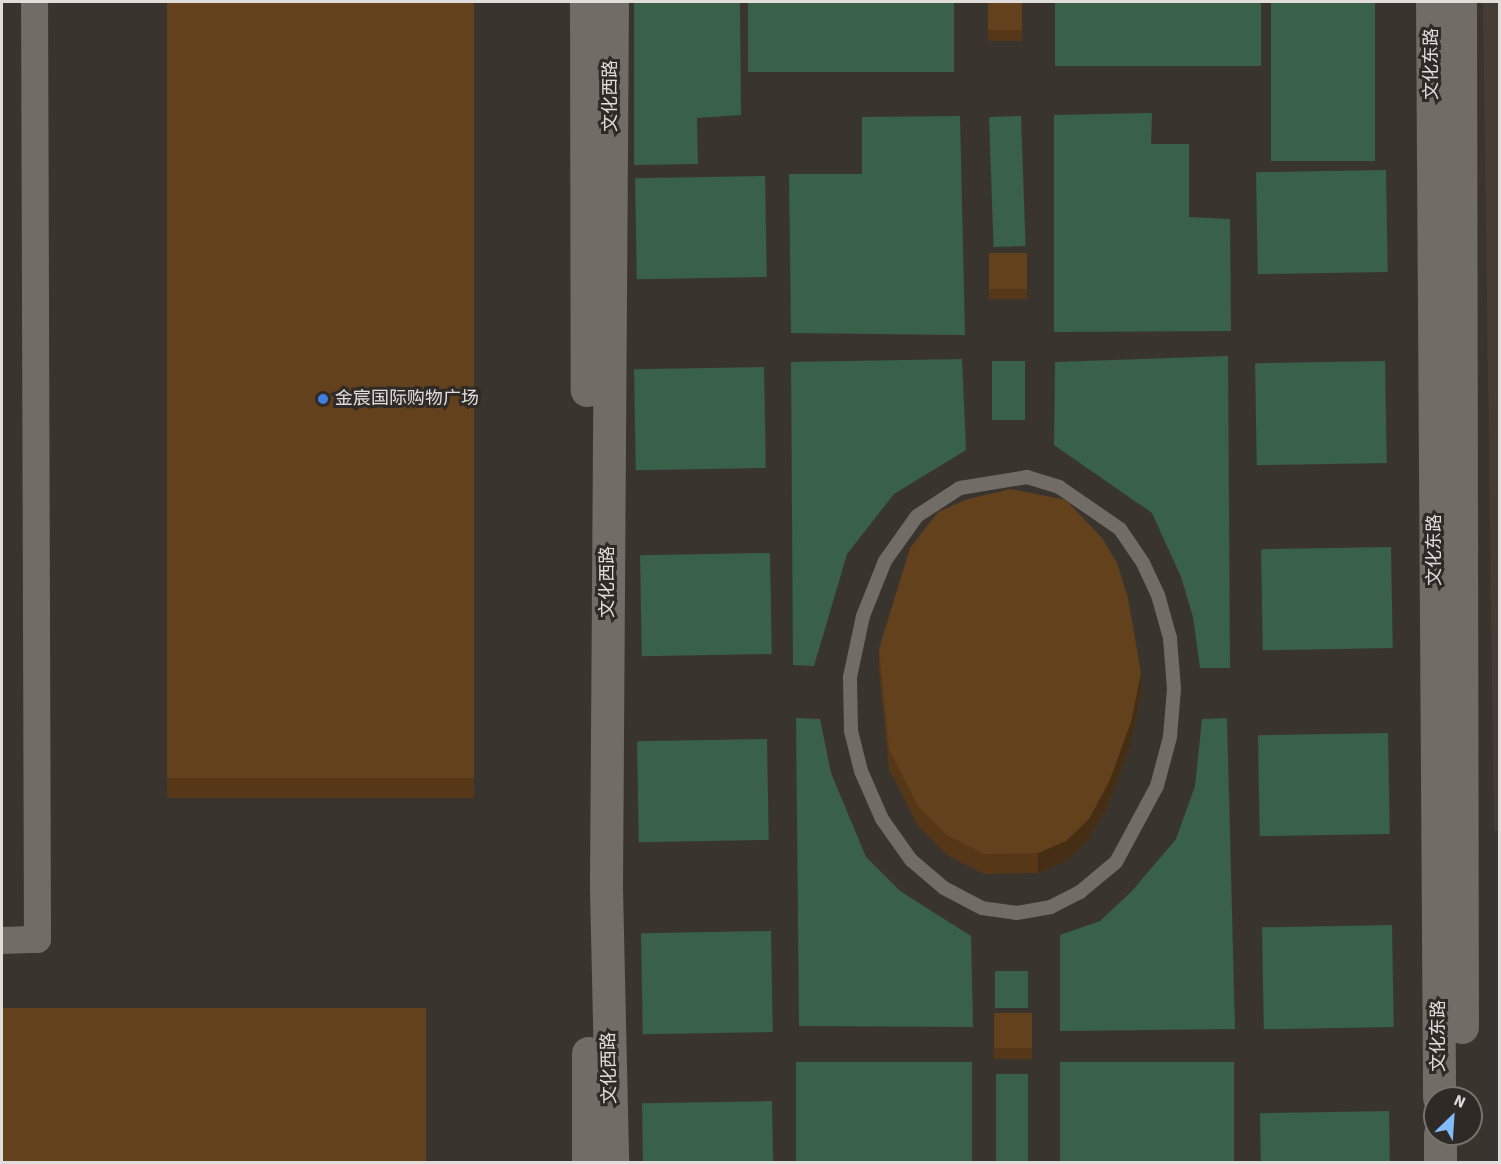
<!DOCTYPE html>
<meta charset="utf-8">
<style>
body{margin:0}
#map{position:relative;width:1501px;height:1164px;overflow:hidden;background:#3a342f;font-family:"Source Sans 3","Noto Sans SC",sans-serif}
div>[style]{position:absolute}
.built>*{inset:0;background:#473c33}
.green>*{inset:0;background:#396049;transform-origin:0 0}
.service>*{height:14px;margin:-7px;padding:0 7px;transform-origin:7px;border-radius:7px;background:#726c66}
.minor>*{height:27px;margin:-13.5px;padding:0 13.5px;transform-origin:13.5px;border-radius:13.5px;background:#726c66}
.tertiary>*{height:33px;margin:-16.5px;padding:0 16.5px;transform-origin:16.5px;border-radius:16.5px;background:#726c66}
.wall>*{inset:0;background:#563819;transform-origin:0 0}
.shaded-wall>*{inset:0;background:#462e14}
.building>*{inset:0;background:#64411d;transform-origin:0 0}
.dots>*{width:16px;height:16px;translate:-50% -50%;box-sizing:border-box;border:3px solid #2f2a26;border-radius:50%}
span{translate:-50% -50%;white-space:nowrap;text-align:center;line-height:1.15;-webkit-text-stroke:6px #2f2a26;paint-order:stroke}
.street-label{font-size:18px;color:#e0ddda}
.poi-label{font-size:18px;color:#e0ddda}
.left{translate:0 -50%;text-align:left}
.frame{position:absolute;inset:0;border:3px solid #e0ddda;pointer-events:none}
.north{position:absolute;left:1423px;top:1086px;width:60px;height:60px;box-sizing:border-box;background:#2f2a26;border:2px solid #76726e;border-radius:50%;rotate:25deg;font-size:16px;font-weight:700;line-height:24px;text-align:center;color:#e0ddda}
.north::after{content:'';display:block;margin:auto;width:21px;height:27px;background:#83bcfb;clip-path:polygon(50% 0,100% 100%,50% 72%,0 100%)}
</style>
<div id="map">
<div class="built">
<div style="clip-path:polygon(1483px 2px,1500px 2px,1499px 831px,1494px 831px)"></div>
</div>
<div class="green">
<div style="clip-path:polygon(634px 2px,740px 2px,741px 115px,697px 118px,698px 164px,634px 165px)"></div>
<div style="left:748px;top:2px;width:206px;height:70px"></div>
<div style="left:1055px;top:2px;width:206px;height:64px"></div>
<div style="left:1271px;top:2px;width:104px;height:159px"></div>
<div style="clip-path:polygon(1152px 113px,1151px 144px,1189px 144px,1189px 217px,1230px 219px,1231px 331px,1054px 332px,1054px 115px)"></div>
<div style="clip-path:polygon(960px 116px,965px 335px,791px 333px,789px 174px,862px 174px,862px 117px)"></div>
<div style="left:1021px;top:116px;width:130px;height:32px;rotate:88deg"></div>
<div style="left:1386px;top:170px;width:102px;height:130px;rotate:89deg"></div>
<div style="left:765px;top:176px;width:101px;height:130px;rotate:89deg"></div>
<div style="clip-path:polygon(1228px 356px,1230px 668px,1200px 668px,1193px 617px,1181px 577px,1152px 513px,1054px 445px,1055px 362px)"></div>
<div style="clip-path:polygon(962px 359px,966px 450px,894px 494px,847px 554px,814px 666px,793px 665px,791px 362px)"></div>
<div style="left:992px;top:361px;width:33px;height:59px"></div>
<div style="left:1385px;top:361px;width:102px;height:130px;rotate:89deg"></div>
<div style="left:764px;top:367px;width:101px;height:130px;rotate:89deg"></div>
<div style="left:1391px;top:547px;width:101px;height:130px;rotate:89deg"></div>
<div style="left:770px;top:553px;width:101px;height:130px;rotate:89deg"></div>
<div style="clip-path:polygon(796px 718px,820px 719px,831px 773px,866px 857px,900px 891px,971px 936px,973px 1027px,799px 1026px)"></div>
<div style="clip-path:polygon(1227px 718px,1235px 1029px,1060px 1031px,1060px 935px,1100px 921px,1132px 891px,1176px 839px,1195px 786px,1202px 719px)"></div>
<div style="left:1388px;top:733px;width:101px;height:130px;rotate:89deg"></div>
<div style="left:767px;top:739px;width:101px;height:130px;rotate:89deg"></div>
<div style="left:1392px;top:925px;width:102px;height:130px;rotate:89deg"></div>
<div style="left:771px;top:931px;width:101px;height:130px;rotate:89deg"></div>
<div style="left:995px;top:971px;width:33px;height:37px"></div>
<div style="left:972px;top:1062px;width:100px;height:176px;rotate:90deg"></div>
<div style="left:1234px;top:1062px;width:100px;height:174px;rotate:90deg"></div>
<div style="left:996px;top:1074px;width:32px;height:88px"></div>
<div style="left:772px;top:1101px;width:61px;height:130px;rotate:89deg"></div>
<div style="left:1389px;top:1111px;width:51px;height:129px;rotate:89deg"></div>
</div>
<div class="service">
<div style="left:1027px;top:477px;width:34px;rotate:17deg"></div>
<div style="left:1059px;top:487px;width:74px;rotate:34.5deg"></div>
<div style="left:1120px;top:529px;width:41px;rotate:55.9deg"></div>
<div style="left:1143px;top:563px;width:35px;rotate:65deg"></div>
<div style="left:1158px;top:595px;width:45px;rotate:74.4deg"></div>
<div style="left:1170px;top:638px;width:51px;rotate:85.5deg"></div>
<div style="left:1174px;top:689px;width:48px;rotate:94.8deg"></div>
<div style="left:1170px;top:737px;width:51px;rotate:104.9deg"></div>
<div style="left:1157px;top:786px;width:86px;rotate:118.3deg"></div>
<div style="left:1116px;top:862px;width:47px;rotate:140.2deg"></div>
<div style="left:1080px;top:892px;width:33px;rotate:153deg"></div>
<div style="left:1051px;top:907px;width:35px;rotate:170deg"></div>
<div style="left:1017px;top:913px;width:35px;rotate:-172deg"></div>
<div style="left:982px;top:908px;width:43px;rotate:-152.2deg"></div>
<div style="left:944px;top:888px;width:43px;rotate:-139.7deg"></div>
<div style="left:911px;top:860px;width:50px;rotate:-125.3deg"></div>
<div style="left:882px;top:819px;width:52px;rotate:-113.6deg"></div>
<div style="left:861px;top:771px;width:41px;rotate:-104deg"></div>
<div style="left:851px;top:731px;width:54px;rotate:-91.1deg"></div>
<div style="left:850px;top:677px;width:62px;rotate:-78deg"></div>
<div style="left:863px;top:616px;width:59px;rotate:-68.2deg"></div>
<div style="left:885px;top:561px;width:55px;rotate:-54.6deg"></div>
<div style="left:917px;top:516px;width:51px;rotate:-33.1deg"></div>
<div style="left:960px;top:488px;width:68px;rotate:-9.3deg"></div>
</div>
<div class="minor">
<div style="left:2px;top:940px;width:35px;rotate:-2deg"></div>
<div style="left:37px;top:939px;width:937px;rotate:-90.18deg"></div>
</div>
<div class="tertiary">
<div style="left:586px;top:2px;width:388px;rotate:89.9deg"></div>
<div style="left:612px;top:2px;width:887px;rotate:90.39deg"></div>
<div style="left:606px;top:889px;width:273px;rotate:88.7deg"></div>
<div style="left:1432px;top:2px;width:1096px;rotate:89.63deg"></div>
<div style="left:1460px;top:2px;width:1025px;rotate:89.89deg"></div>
<div style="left:588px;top:1053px;width:109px;rotate:90deg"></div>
<div style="left:1440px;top:1134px;width:28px;rotate:90deg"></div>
</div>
<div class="wall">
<div style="left:167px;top:2px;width:307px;height:796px"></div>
<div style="left:988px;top:2px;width:34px;height:39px"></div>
<div style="left:989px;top:253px;width:38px;height:46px"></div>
<div style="clip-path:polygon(879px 649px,1141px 693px,1131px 742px,1109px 803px,1089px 839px,1066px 861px,1038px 873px,984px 874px,947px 855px,918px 826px,889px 769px,879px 669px)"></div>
<div style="left:1032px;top:1013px;width:46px;height:38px;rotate:90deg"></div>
</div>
<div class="shaded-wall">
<div style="clip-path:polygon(1141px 673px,1141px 693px,1131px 742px,1109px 803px,1089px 839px,1066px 861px,1038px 873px,1038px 853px)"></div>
</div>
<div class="building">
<div style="left:167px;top:2px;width:307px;height:776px"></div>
<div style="left:988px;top:2px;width:34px;height:28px"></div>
<div style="left:989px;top:253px;width:38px;height:36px"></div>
<div style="clip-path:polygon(1011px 489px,1066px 500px,1102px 538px,1117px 563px,1128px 598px,1141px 673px,1131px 722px,1109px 782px,1089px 819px,1066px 841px,1038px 853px,984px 854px,947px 835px,918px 806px,889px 749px,879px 649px,910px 548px,938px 512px,968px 499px)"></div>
<div style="left:426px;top:1008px;width:154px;height:424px;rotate:90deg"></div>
<div style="left:1032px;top:1013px;width:35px;height:38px;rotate:90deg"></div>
</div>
<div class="dots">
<div style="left:323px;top:399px;background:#3f7fe0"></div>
</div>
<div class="street-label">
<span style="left:1432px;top:64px;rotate:-90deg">文化东路</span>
<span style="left:611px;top:96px;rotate:-90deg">文化西路</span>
<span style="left:1435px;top:550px;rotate:-90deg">文化东路</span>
<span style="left:608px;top:582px;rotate:-90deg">文化西路</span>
<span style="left:1439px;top:1036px;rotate:-90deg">文化东路</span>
<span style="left:610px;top:1068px;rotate:-91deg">文化西路</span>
</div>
<div class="poi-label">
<span class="left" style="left:335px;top:399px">金宸国际购物广场</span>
</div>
<div class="frame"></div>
<div class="north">N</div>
</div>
